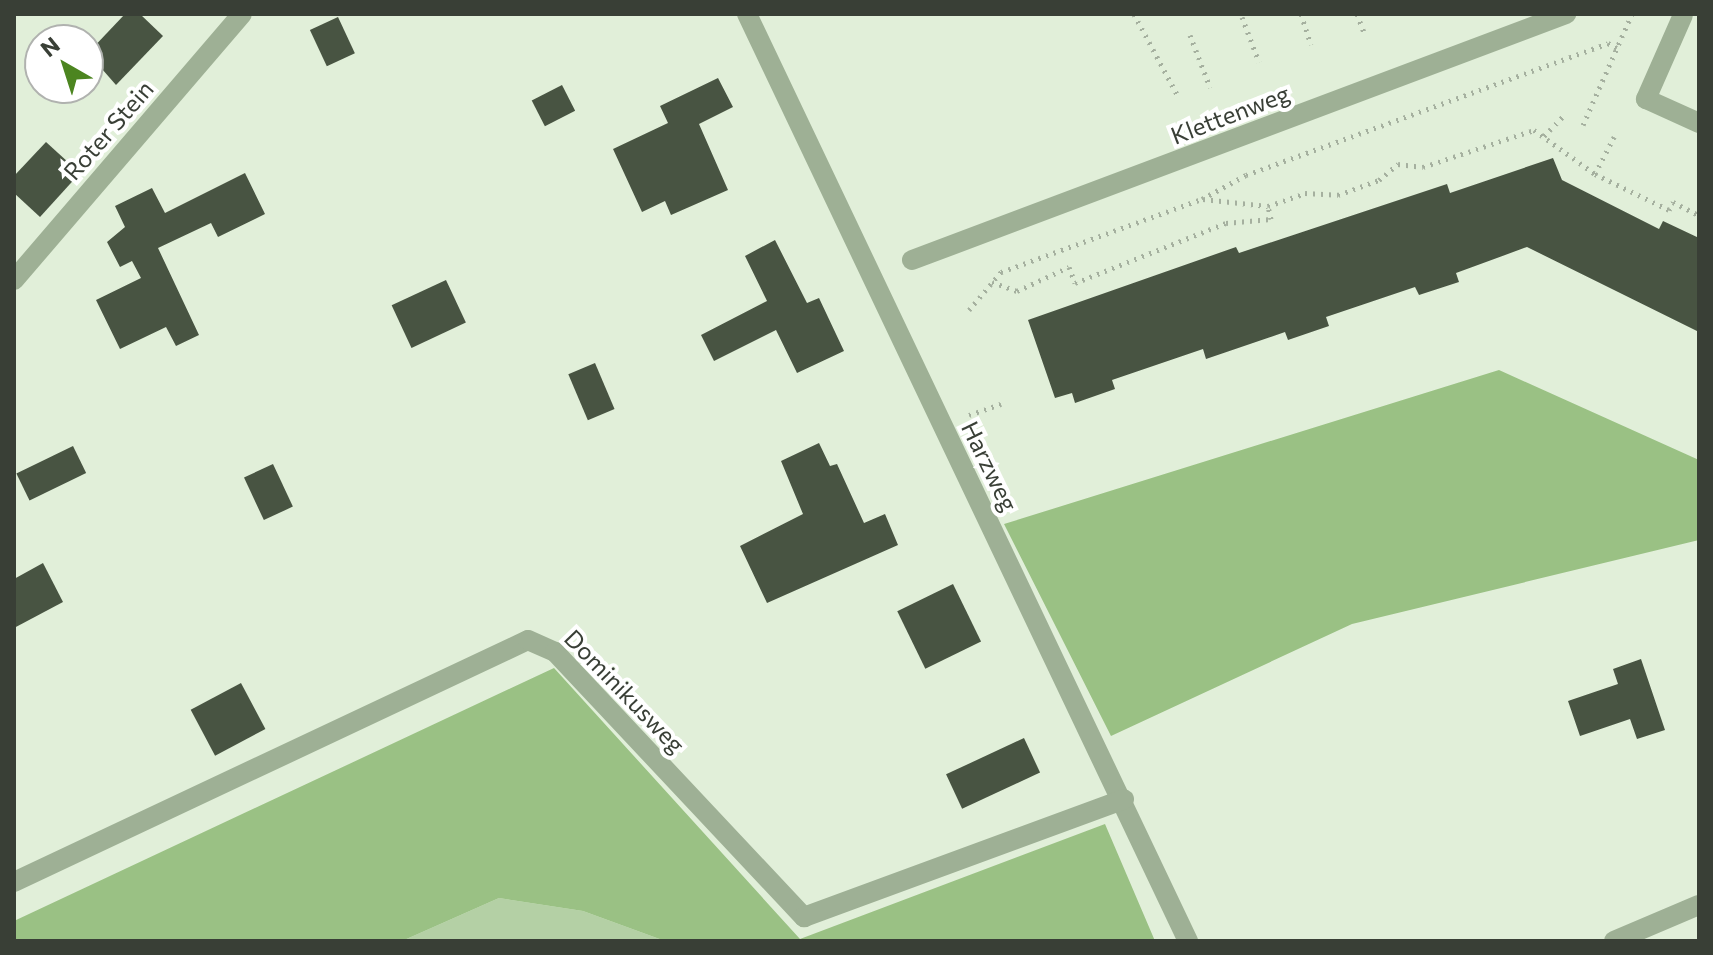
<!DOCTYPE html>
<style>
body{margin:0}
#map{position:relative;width:1713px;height:955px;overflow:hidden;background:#e1efd9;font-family:Commissioner,sans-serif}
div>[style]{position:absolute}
.green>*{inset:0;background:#b4d0a5}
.forest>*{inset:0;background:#9ac184}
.building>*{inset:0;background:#485442;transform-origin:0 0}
.path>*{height:5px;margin-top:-2.5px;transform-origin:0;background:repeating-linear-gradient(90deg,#a5b09f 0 2px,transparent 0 8px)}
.minor>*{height:20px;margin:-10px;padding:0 10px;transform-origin:10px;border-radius:10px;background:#9eb095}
span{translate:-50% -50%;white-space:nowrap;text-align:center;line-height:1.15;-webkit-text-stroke:8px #fff;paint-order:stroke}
.street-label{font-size:24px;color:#393f36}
.frame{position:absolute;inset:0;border:16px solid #393f36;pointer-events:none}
.north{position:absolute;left:24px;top:24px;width:80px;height:80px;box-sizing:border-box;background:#fff;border:2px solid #b0b2af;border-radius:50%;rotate:321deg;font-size:22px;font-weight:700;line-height:32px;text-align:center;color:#393f36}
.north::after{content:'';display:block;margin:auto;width:28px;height:36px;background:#4c8520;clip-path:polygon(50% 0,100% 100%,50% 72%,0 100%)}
</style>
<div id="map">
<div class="green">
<div style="clip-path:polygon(499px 898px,583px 911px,665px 941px,402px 941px)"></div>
</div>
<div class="forest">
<div style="clip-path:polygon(1499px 370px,1699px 460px,1699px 540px,1352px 624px,1111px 736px,1004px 524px)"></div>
<div style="clip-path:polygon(554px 668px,800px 939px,1105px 824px,1155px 941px,665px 941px,583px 911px,499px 898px,402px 941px,14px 941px,14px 921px)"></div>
</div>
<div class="building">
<div style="clip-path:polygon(125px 14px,140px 14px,163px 36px,116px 85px,88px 53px)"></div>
<div style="left:338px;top:17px;width:40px;height:31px;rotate:65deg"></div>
<div style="clip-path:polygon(718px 78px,733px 107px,699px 124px,728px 190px,671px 215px,665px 201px,642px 212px,613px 149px,668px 123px,660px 106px)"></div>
<div style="left:562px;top:85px;width:29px;height:34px;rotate:63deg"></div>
<div style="clip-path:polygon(46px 142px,80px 173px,40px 217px,14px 193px,14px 176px)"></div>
<div style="clip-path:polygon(1553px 158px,1562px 180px,1659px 229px,1663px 221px,1699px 238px,1699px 332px,1527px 247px,1456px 273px,1459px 282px,1419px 295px,1415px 287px,1326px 317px,1329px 326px,1288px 340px,1285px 332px,1206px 359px,1203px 349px,1112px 380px,1115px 389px,1075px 403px,1072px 393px,1055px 398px,1028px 320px,1236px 247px,1239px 253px,1447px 184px,1450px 193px)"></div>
<div style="clip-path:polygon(245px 173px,265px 214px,218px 237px,211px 223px,158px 248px,199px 335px,176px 346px,166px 327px,120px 349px,96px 300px,141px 278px,132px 261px,120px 267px,107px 242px,125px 227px,115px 206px,152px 188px,165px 213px)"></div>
<div style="clip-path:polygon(775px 240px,807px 303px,819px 298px,844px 351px,797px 373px,776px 330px,714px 361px,701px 335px,767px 301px,745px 256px)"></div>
<div style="left:446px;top:280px;width:47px;height:60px;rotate:65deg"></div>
<div style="left:595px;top:363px;width:50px;height:29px;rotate:67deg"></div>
<div style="clip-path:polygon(819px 443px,830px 466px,837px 464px,864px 523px,885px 514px,898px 545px,767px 603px,740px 546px,803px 514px,781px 461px)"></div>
<div style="left:73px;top:446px;width:30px;height:63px;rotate:64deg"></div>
<div style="left:273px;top:464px;width:47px;height:32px;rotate:65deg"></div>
<div style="clip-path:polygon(43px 563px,63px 602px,14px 628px,14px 579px)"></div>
<div style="left:953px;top:584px;width:64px;height:62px;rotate:64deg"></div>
<div style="clip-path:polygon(1641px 659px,1665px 730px,1637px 739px,1630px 719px,1580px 736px,1568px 701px,1618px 684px,1613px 669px)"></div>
<div style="left:241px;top:683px;width:52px;height:57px;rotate:62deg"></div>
<div style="left:1024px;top:738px;width:38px;height:86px;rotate:65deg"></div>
</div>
<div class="path">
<div style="left:1134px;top:14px;width:95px;rotate:61.8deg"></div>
<div style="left:1301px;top:14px;width:32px;rotate:72deg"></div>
<div style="left:1357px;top:14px;width:19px;rotate:69deg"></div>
<div style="left:1242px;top:17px;width:48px;rotate:69.3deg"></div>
<div style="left:1190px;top:35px;width:56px;rotate:69deg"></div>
<div style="left:1583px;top:125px;width:121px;rotate:-66.2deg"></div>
<div style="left:1544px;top:136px;width:30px;rotate:-46deg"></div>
<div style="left:1595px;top:174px;width:42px;rotate:-62.8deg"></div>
<div style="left:1203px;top:199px;width:65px;rotate:6.1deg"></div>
<div style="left:992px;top:282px;width:27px;rotate:20deg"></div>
<div style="left:1017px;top:291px;width:57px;rotate:-24.8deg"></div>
<div style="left:1069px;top:267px;width:17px;rotate:69deg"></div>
<div style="left:1075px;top:283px;width:162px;rotate:-21.7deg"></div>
<div style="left:1226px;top:223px;width:45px;rotate:-5.1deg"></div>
<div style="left:1271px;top:219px;width:13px;rotate:-103deg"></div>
<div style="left:1268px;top:206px;width:39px;rotate:-19deg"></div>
<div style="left:1305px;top:193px;width:33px;rotate:3deg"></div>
<div style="left:1338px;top:195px;width:44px;rotate:-20.1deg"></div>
<div style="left:1379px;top:180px;width:25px;rotate:-40deg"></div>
<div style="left:1398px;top:164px;width:25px;rotate:7deg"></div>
<div style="left:1423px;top:167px;width:117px;rotate:-18.4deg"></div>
<div style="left:1534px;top:130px;width:75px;rotate:35.8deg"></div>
<div style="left:1595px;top:174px;width:82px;rotate:25.9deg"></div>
<div style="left:1669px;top:210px;width:9px;rotate:-63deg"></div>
<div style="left:1673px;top:202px;width:29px;rotate:27deg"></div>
<div style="left:969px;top:310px;width:50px;rotate:-49.9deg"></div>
<div style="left:1001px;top:272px;width:214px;rotate:-20deg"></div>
<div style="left:1202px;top:199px;width:50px;rotate:-28.6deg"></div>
<div style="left:1246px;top:175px;width:385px;rotate:-20deg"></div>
<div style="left:1608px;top:43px;width:10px;rotate:29deg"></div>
<div style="left:969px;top:415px;width:34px;rotate:-19deg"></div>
</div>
<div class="minor">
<div style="left:747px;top:14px;width:1027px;rotate:64.56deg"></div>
<div style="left:1683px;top:15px;width:92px;rotate:113.8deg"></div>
<div style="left:1646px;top:99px;width:58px;rotate:24.4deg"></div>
<div style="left:912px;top:260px;width:699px;rotate:-20.61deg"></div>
<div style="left:14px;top:280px;width:350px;rotate:-49.4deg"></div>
<div style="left:14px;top:882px;width:568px;rotate:-25.21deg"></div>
<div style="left:528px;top:640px;width:30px;rotate:24deg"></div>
<div style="left:555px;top:652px;width:364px;rotate:46.8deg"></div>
<div style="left:804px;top:917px;width:341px;rotate:-20.2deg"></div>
<div style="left:1614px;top:941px;width:92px;rotate:-23deg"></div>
</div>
<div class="street-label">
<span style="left:1230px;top:114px;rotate:-21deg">Klettenweg</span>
<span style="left:108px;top:130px;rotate:-49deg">Roter Stein</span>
<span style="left:990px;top:466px;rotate:64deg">Harzweg</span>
<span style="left:625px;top:691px;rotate:46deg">Dominikusweg</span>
</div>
<div class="frame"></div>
<div class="north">N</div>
</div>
